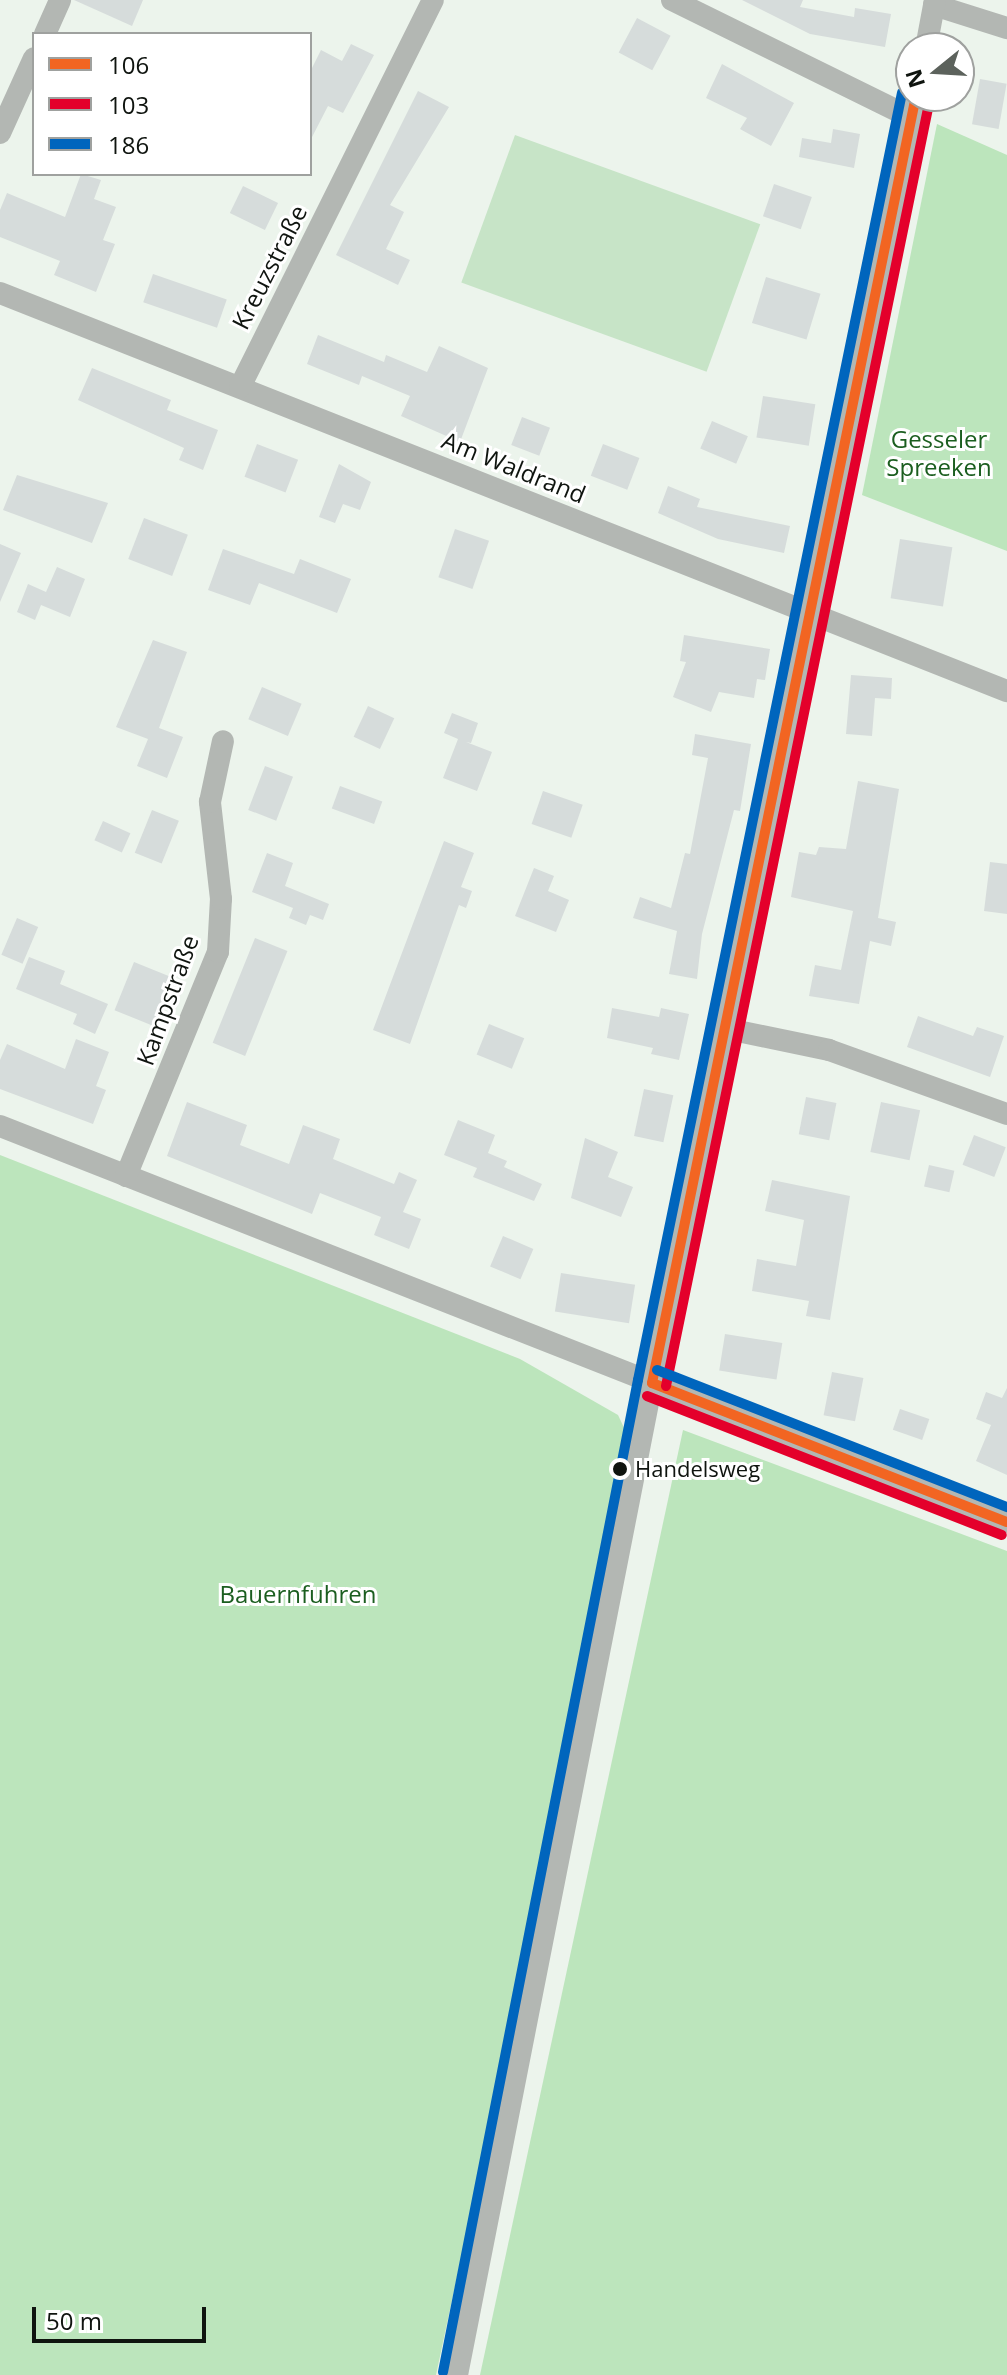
<!DOCTYPE html>
<meta charset="utf-8">
<style>
body{margin:0}
#map{position:relative;width:1007px;height:2375px;overflow:hidden;background:#ecf4ec;font-family:"Open Sans",sans-serif}
div>[style]{position:absolute}
.green>*{inset:0;background:#c7e4c7;transform-origin:0 0}
.forest>*{inset:0;background:#bce5bc}
.building>*{inset:0;background:#d6dcdb;transform-origin:0 0}
.street>*{height:22px;margin:-11px;padding:0 11px;transform-origin:11px;border-radius:11px;background:#b3b7b3}
.bus-1>*{height:10px;margin:-5px;padding:0 5px;transform-origin:5px;border-radius:5px;background:#f26522}
.bus-2>*{height:10px;margin:-5px;padding:0 5px;transform-origin:5px;border-radius:5px;background:#e4002b}
.bus-3>*{height:10px;margin:-5px;padding:0 5px;transform-origin:5px;border-radius:5px;background:#0065bd}
.dots>*{width:22px;height:22px;translate:-50% -50%;box-sizing:border-box;border:4px solid #fff;border-radius:50%}
span{translate:-50% -50%;white-space:nowrap;text-align:center;line-height:1.15;-webkit-text-stroke:6px #fff;paint-order:stroke}
.bus-label{font-size:22px;color:#0f140f}
.left{translate:0 -50%;text-align:left}
.street-label{font-size:24px;color:#0f140f}
.park-label{font-size:24px;color:#1b5e1f}
.legend{position:absolute;left:32px;top:32px;width:280px;height:144px;box-sizing:border-box;background:#fff;border:2px solid #9fa19f;margin:0;padding:10px 14px;list-style:none;font-size:24px;color:#0f140f}
.legend li{display:flex;align-items:center;gap:16px;height:40px}
.legend b{width:40px;border:2px solid #9fa19f}
.north{position:absolute;left:895px;top:32px;width:80px;height:80px;box-sizing:border-box;background:#fff;border:2px solid #9fa19f;border-radius:50%;rotate:252deg;font-size:22px;font-weight:700;line-height:32px;text-align:center;color:#0f140f}
.north::after{content:'';display:block;margin:auto;width:28px;height:36px;background:#5c625c;clip-path:polygon(50% 0,100% 100%,50% 72%,0 100%)}
.scale{position:absolute;left:32px;top:2307px;width:174px;height:36px;box-sizing:border-box;border:4px solid #0f140f;border-top:0;padding-left:10px;font-size:24px;line-height:28px;white-space:nowrap;color:#0f140f;-webkit-text-stroke:6px #fff;paint-order:stroke}
</style>
<div id="map">
<div class="green">
<div style="left:515px;top:135px;width:261px;height:157px;rotate:20deg"></div>
</div>
<div class="forest">
<div style="clip-path:polygon(937px 124px,1007px 155px,1007px 551px,862px 495px)"></div>
<div style="clip-path:polygon(0 1155px,520px 1359px,618px 1415px,634px 1449px,436px 2375px,0 2375px)"></div>
<div style="clip-path:polygon(683px 1430px,1007px 1551px,1007px 2375px,480px 2375px)"></div>
</div>
<div class="building">
<div style="clip-path:polygon(74px 0,143px 0,132px 26px)"></div>
<div style="clip-path:polygon(742px 0,803px 0,800px 7px,854px 17px,855px 8px,891px 14px,885px 47px,810px 34px)"></div>
<div style="left:637px;top:18px;width:38px;height:39px;rotate:28deg"></div>
<div style="clip-path:polygon(351px 44px,374px 55px,343px 113px,328px 106px,310px 141px,310px 72px,321px 50px,342px 61px)"></div>
<div style="clip-path:polygon(722px 64px,794px 103px,771px 146px,740px 129px,747px 118px,706px 98px)"></div>
<div style="left:980px;top:79px;width:27px;height:46px;rotate:10deg"></div>
<div style="clip-path:polygon(418px 91px,449px 107px,390px 205px,404px 212px,386px 249px,410px 260px,398px 285px,336px 255px)"></div>
<div style="clip-path:polygon(833px 129px,860px 134px,854px 168px,799px 157px,802px 138px,831px 143px)"></div>
<div style="clip-path:polygon(81px 174px,101px 180px,94px 199px,116px 207px,103px 240px,115px 244px,96px 292px,54px 275px,60px 261px,0 237px,0 210px,7px 193px,65px 217px)"></div>
<div style="left:774px;top:184px;width:40px;height:34px;rotate:19deg"></div>
<div style="left:243px;top:186px;width:39px;height:30px;rotate:26deg"></div>
<div style="left:153px;top:274px;width:78px;height:30px;rotate:19deg"></div>
<div style="left:766px;top:277px;width:57px;height:48px;rotate:17deg"></div>
<div style="clip-path:polygon(318px 335px,384px 362px,386px 355px,427px 372px,439px 346px,488px 368px,460px 442px,401px 416px,410px 396px,362px 376px,359px 385px,307px 364px)"></div>
<div style="clip-path:polygon(92px 368px,171px 400px,167px 410px,218px 430px,203px 470px,179px 460px,184px 448px,78px 400px)"></div>
<div style="left:763px;top:396px;width:53px;height:42px;rotate:9deg"></div>
<div style="left:522px;top:417px;width:30px;height:30px;rotate:21deg"></div>
<div style="left:712px;top:421px;width:39px;height:30px;rotate:23deg"></div>
<div style="left:257px;top:444px;width:44px;height:35px;rotate:21deg"></div>
<div style="left:603px;top:444px;width:39px;height:34px;rotate:21deg"></div>
<div style="clip-path:polygon(339px 464px,371px 482px,360px 510px,343px 504px,335px 523px,319px 517px)"></div>
<div style="clip-path:polygon(17px 475px,108px 503px,92px 543px,3px 510px)"></div>
<div style="clip-path:polygon(668px 486px,700px 499px,697px 507px,790px 526px,784px 553px,718px 539px,658px 513px)"></div>
<div style="left:144px;top:518px;width:47px;height:44px;rotate:21deg"></div>
<div style="left:455px;top:529px;width:36px;height:51px;rotate:19deg"></div>
<div style="left:900px;top:539px;width:53px;height:60px;rotate:9deg"></div>
<div style="clip-path:polygon(0 544px,21px 553px,0 602px)"></div>
<div style="clip-path:polygon(223px 549px,294px 574px,300px 559px,351px 579px,337px 613px,259px 583px,250px 605px,208px 590px)"></div>
<div style="clip-path:polygon(57px 567px,85px 579px,70px 617px,41px 605px,35px 620px,17px 612px,28px 584px,46px 592px)"></div>
<div style="clip-path:polygon(684px 635px,770px 649px,765px 680px,757px 679px,754px 698px,719px 692px,711px 712px,673px 697px,686px 662px,680px 661px)"></div>
<div style="clip-path:polygon(153px 640px,187px 652px,159px 728px,183px 737px,167px 778px,137px 766px,148px 739px,116px 727px)"></div>
<div style="clip-path:polygon(851px 675px,892px 678px,891px 699px,875px 698px,872px 736px,846px 734px)"></div>
<div style="left:262px;top:687px;width:43px;height:35px;rotate:23deg"></div>
<div style="left:368px;top:706px;width:29px;height:34px;rotate:25deg"></div>
<div style="clip-path:polygon(452px 713px,478px 723px,471px 743px,466px 742px,492px 752px,477px 791px,443px 778px,458px 739px,444px 733px)"></div>
<div style="clip-path:polygon(695px 734px,751px 744px,740px 811px,734px 810px,702px 934px,697px 979px,669px 974px,677px 931px,633px 918px,640px 897px,671px 908px,685px 853px,690px 854px,708px 758px,692px 755px)"></div>
<div style="left:265px;top:766px;width:30px;height:47px;rotate:21deg"></div>
<div style="clip-path:polygon(858px 781px,899px 789px,878px 918px,896px 922px,891px 946px,870px 941px,859px 1004px,809px 996px,815px 965px,841px 970px,853px 911px,791px 897px,799px 852px,816px 855px,819px 847px,846px 849px)"></div>
<div style="left:340px;top:786px;width:45px;height:24px;rotate:20deg"></div>
<div style="left:543px;top:791px;width:42px;height:35px;rotate:19deg"></div>
<div style="left:152px;top:810px;width:29px;height:46px;rotate:22deg"></div>
<div style="left:103px;top:821px;width:30px;height:21px;rotate:24deg"></div>
<div style="clip-path:polygon(444px 841px,474px 853px,461px 887px,472px 891px,466px 908px,459px 905px,410px 1044px,373px 1030px)"></div>
<div style="clip-path:polygon(267px 853px,293px 863px,285px 886px,329px 904px,323px 920px,310px 915px,306px 925px,289px 918px,293px 908px,252px 892px)"></div>
<div style="clip-path:polygon(990px 862px,1007px 864px,1007px 914px,984px 911px)"></div>
<div style="clip-path:polygon(534px 868px,554px 876px,548px 891px,569px 900px,556px 932px,515px 916px)"></div>
<div style="left:17px;top:918px;width:23px;height:40px;rotate:23deg"></div>
<div style="left:255px;top:938px;width:35px;height:113px;rotate:22deg"></div>
<div style="clip-path:polygon(29px 957px,65px 971px,60px 984px,108px 1004px,95px 1034px,73px 1024px,77px 1014px,16px 989px)"></div>
<div style="left:134px;top:962px;width:46px;height:52px;rotate:22deg"></div>
<div style="clip-path:polygon(612px 1008px,659px 1017px,661px 1008px,689px 1014px,679px 1060px,651px 1054px,653px 1048px,607px 1038px)"></div>
<div style="clip-path:polygon(918px 1016px,973px 1036px,977px 1027px,1004px 1036px,990px 1077px,907px 1047px)"></div>
<div style="left:489px;top:1024px;width:38px;height:33px;rotate:22deg"></div>
<div style="clip-path:polygon(76px 1039px,109px 1052px,96px 1086px,106px 1090px,93px 1124px,0 1089px,0 1060px,7px 1044px,65px 1069px)"></div>
<div style="left:644px;top:1089px;width:30px;height:48px;rotate:12deg"></div>
<div style="left:806px;top:1097px;width:31px;height:38px;rotate:11deg"></div>
<div style="clip-path:polygon(187px 1102px,247px 1125px,240px 1145px,289px 1164px,303px 1125px,340px 1139px,333px 1159px,394px 1184px,399px 1172px,417px 1180px,403px 1212px,421px 1219px,409px 1249px,374px 1235px,381px 1217px,320px 1193px,312px 1214px,167px 1156px)"></div>
<div style="left:881px;top:1102px;width:40px;height:51px;rotate:12deg"></div>
<div style="clip-path:polygon(458px 1120px,495px 1135px,488px 1153px,507px 1161px,504px 1167px,542px 1184px,534px 1201px,473px 1177px,477px 1168px,444px 1155px)"></div>
<div style="left:974px;top:1135px;width:34px;height:32px;rotate:21deg"></div>
<div style="clip-path:polygon(585px 1138px,618px 1152px,608px 1177px,633px 1187px,621px 1217px,571px 1198px)"></div>
<div style="left:929px;top:1165px;width:26px;height:22px;rotate:13deg"></div>
<div style="clip-path:polygon(772px 1180px,850px 1196px,830px 1320px,806px 1316px,809px 1301px,752px 1291px,757px 1259px,796px 1266px,804px 1220px,765px 1211px)"></div>
<div style="left:503px;top:1236px;width:33px;height:33px;rotate:23deg"></div>
<div style="left:561px;top:1273px;width:75px;height:39px;rotate:9deg"></div>
<div style="left:725px;top:1334px;width:58px;height:37px;rotate:9deg"></div>
<div style="left:832px;top:1372px;width:32px;height:44px;rotate:11deg"></div>
<div style="clip-path:polygon(1007px 1388px,1007px 1475px,976px 1461px,991px 1425px,976px 1419px,986px 1392px,1002px 1398px)"></div>
<div style="left:900px;top:1409px;width:31px;height:22px;rotate:19deg"></div>
</div>
<div class="street">
<div style="left:672px;top:0;width:267px;rotate:26.2deg"></div>
<div style="left:934px;top:5px;width:77px;rotate:17.5deg"></div>
<div style="left:45px;top:34px;width:37px;rotate:-66deg"></div>
<div style="left:926px;top:48px;width:49px;rotate:-79.4deg"></div>
<div style="left:0;top:133px;width:82px;rotate:-65.6deg"></div>
<div style="left:0;top:293px;width:1083px;rotate:21.57deg"></div>
<div style="left:240px;top:387px;width:432px;rotate:-63.5deg"></div>
<div style="left:728px;top:1029px;width:103px;rotate:11.7deg"></div>
<div style="left:829px;top:1050px;width:189px;rotate:19.8deg"></div>
<div style="left:0;top:1126px;width:1082px;rotate:21.47deg"></div>
<div style="left:126px;top:1176px;width:242px;rotate:-67.7deg"></div>
<div style="left:218px;top:952px;width:53px;rotate:-86.8deg"></div>
<div style="left:221px;top:899px;width:98px;rotate:-96.5deg"></div>
<div style="left:210px;top:802px;width:62px;rotate:-78deg"></div>
<div style="left:457px;top:2375px;width:1011px;rotate:-78.88deg"></div>
<div style="left:652px;top:1383px;width:1314px;rotate:-78.41deg"></div>
</div>
<div class="bus-1">
<div style="left:652px;top:1383px;width:1314px;rotate:-78.41deg"></div>
<div style="left:652px;top:1383px;width:381px;rotate:21.4deg"></div>
</div>
<div class="bus-2">
<div style="left:666px;top:1386px;width:1314px;rotate:-78.41deg"></div>
<div style="left:647px;top:1396px;width:381px;rotate:21.4deg"></div>
</div>
<div class="bus-3">
<div style="left:657px;top:1370px;width:376px;rotate:21.4deg"></div>
<div style="left:443px;top:2372px;width:1011px;rotate:-78.88deg"></div>
<div style="left:638px;top:1380px;width:1314px;rotate:-78.41deg"></div>
</div>
<div class="dots">
<div style="left:620px;top:1469px;background:#0f140f"></div>
</div>
<div class="bus-label">
<span class="left" style="left:635px;top:1469px">Handelsweg</span>
</div>
<div class="street-label">
<span style="left:269px;top:267px;rotate:-63deg">Kreuzstraße</span>
<span style="left:514px;top:467px;rotate:22deg">Am Waldrand</span>
<span style="left:167px;top:1000px;rotate:-70deg">Kampstraße</span>
</div>
<div class="park-label">
<span style="left:939px;top:453px">Gesseler<br>Spreeken</span>
<span style="left:298px;top:1594px">Bauernfuhren</span>
</div>
<ul class="legend">
<li><b style="height:10px;background:#f26522"></b>106</li>
<li><b style="height:10px;background:#e4002b"></b>103</li>
<li><b style="height:10px;background:#0065bd"></b>186</li>
</ul>
<div class="north">N</div>
<div class="scale">50 m</div>
</div>
